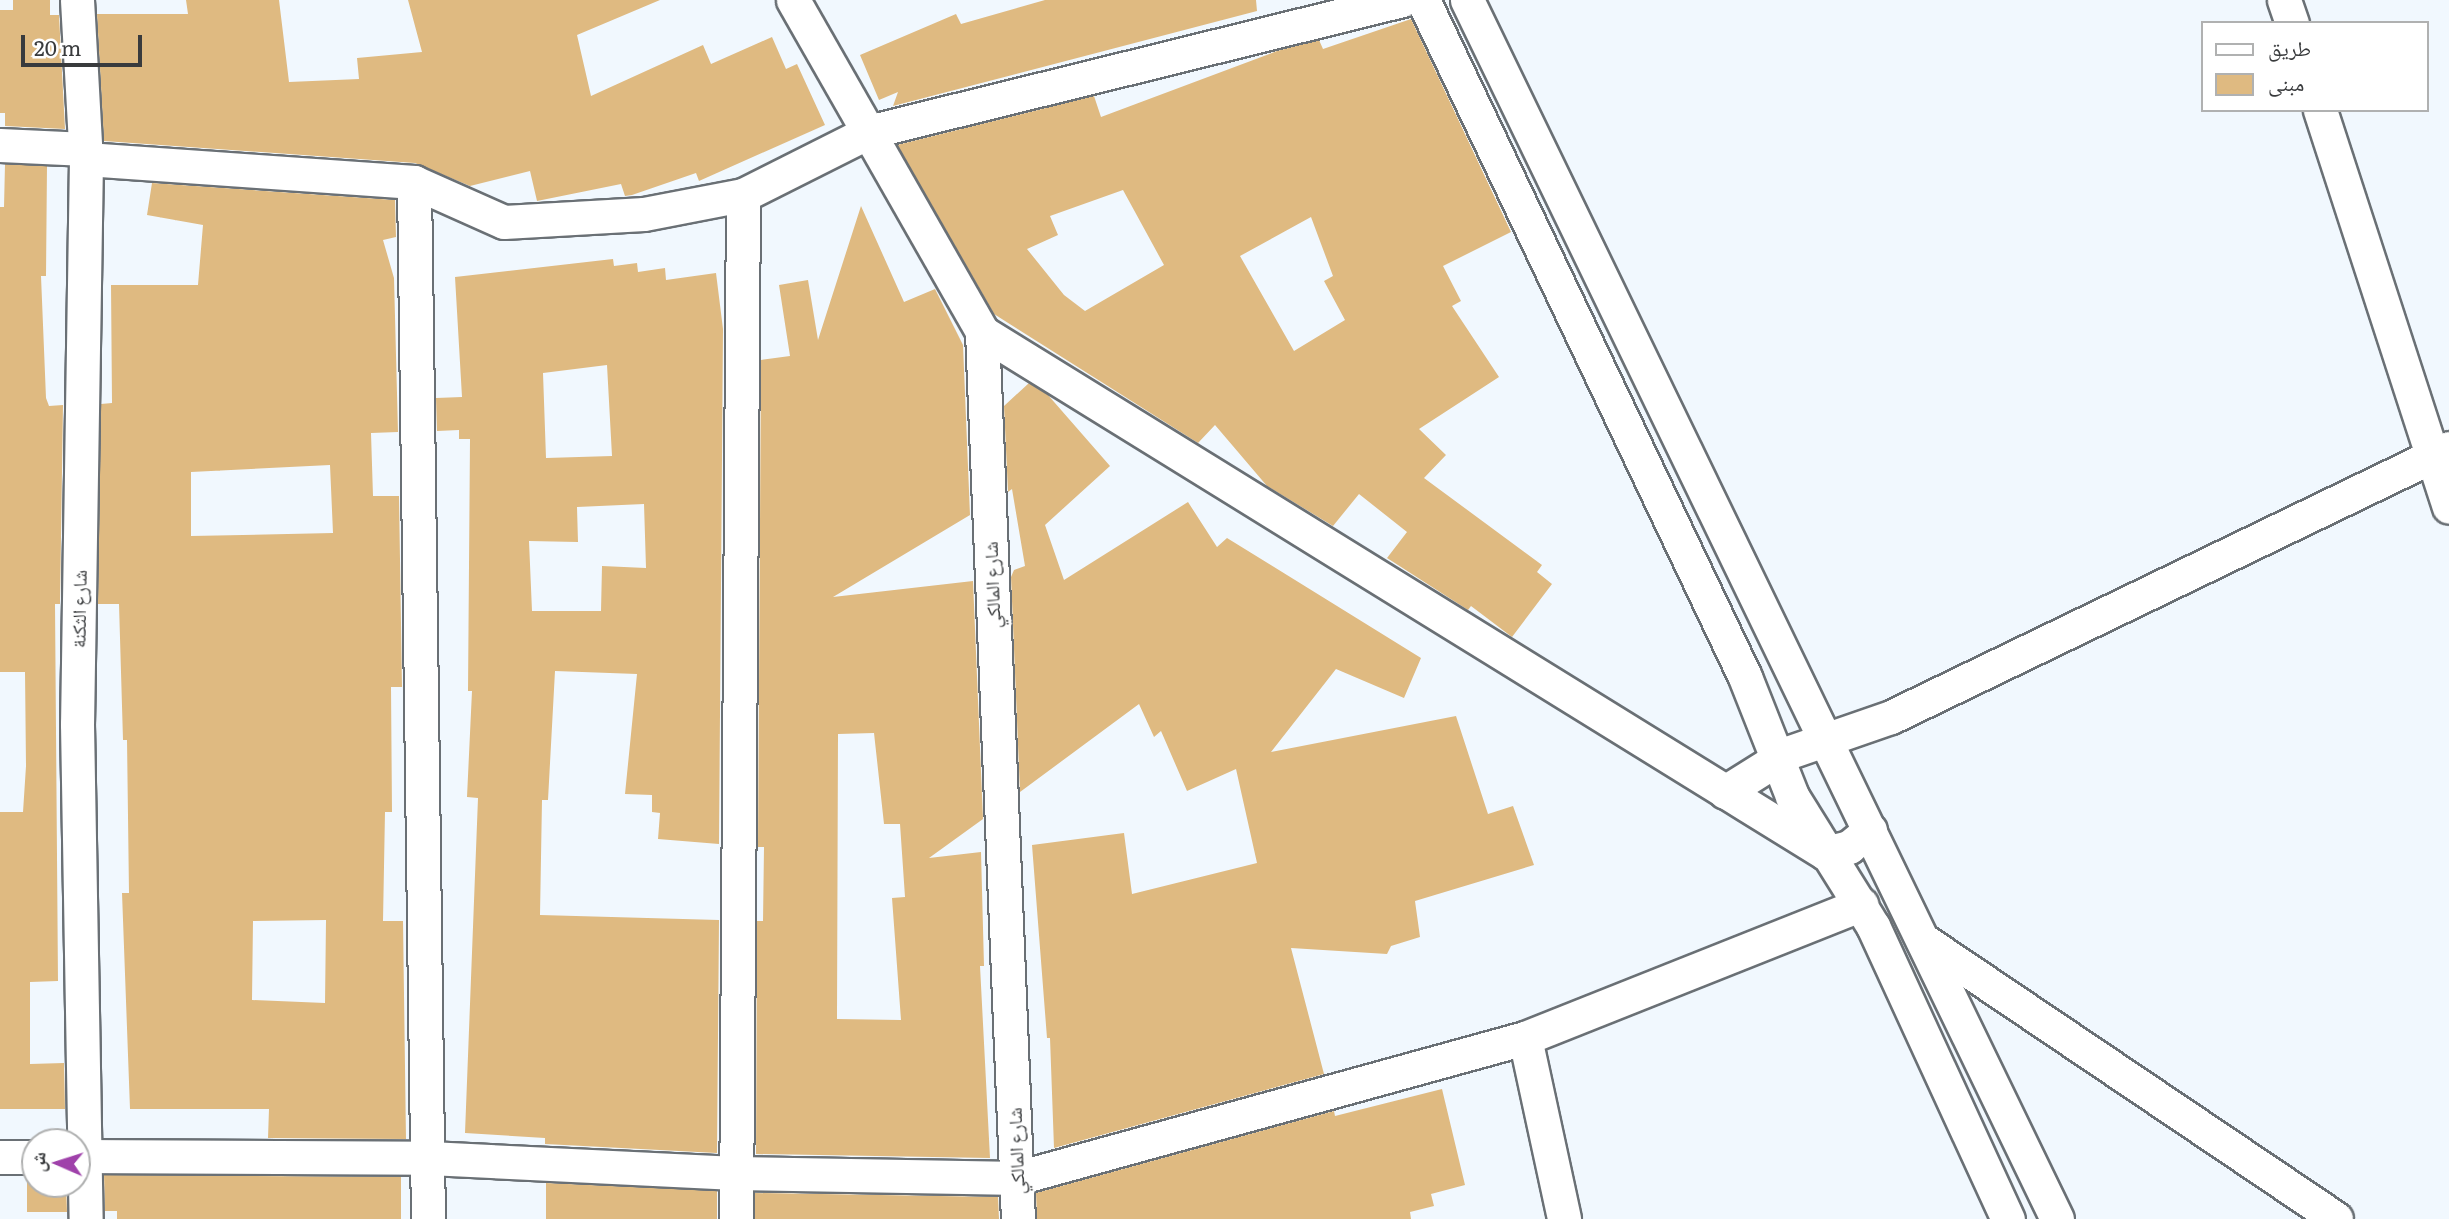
<!DOCTYPE html>
<meta charset="utf-8">
<style>
body{margin:0}
#map{position:relative;width:2449px;height:1219px;overflow:hidden;background:#f1f8fe;font-family:Literata,"Noto Naskh Arabic",serif}
div>[style]{position:absolute}
.building>*{inset:0;background:#dfba81}
.roads{filter:drop-shadow(2px 0 #6a7075) drop-shadow(-2px 0 #6a7075) drop-shadow(0 2px #6a7075) drop-shadow(0 -2px #6a7075)}
.minor>*{height:33px;margin:-16.5px;padding:0 16.5px;transform-origin:16.5px;border-radius:16.5px;background:#fff}
span{translate:-50% -50%;white-space:nowrap;text-align:center;line-height:1.15;-webkit-text-stroke:5px #fff;paint-order:stroke}
.street-label{font-size:19px;color:#393b3d}
.legend{position:absolute;left:2201px;top:21px;width:228px;height:91px;box-sizing:border-box;background:#fff;border:2px solid #b0b1b1;margin:0;padding:9px 12px;list-style:none;font-size:21px;color:#393b3d}
.legend li{display:flex;align-items:center;gap:14px;height:35px}
.legend b{width:35px;border:2px solid #b0b1b1}
.north{position:absolute;left:21px;top:1128px;width:70px;height:70px;box-sizing:border-box;background:#fff;border:2px solid #b0b1b1;border-radius:50%;rotate:273deg;font-size:19px;font-weight:700;line-height:28px;text-align:center;color:#393b3d}
.north::after{content:'';display:block;margin:auto;width:24px;height:32px;background:#9f41aa;clip-path:polygon(50% 0,100% 100%,50% 72%,0 100%)}
.scale{position:absolute;left:21px;top:35px;width:121px;height:32px;box-sizing:border-box;border:4px solid #393b3d;border-top:0;padding-left:9px;font-size:21px;line-height:24px;white-space:nowrap;color:#393b3d;-webkit-text-stroke:5px #fff;paint-order:stroke}
</style>
<div id="map">
<div class="building">
<div style="clip-path:polygon(13px 0,50px 0,50px 15px,59px 15px,65px 129px,5px 126px,5px 113px,0 113px,0 10px,13px 10px)"></div>
<div style="clip-path:polygon(186px 0,279px 0,289px 82px,359px 79px,357px 58px,422px 52px,408px 0,660px 0,577px 35px,591px 96px,703px 45px,711px 64px,772px 37px,786px 69px,797px 64px,825px 125px,699px 181px,696px 173px,632px 195px,625px 196px,621px 184px,537px 201px,530px 171px,470px 186px,415px 163px,104px 141px,97px 14px,188px 14px)"></div>
<div style="clip-path:polygon(1045px 0,1256px 0,1257px 11px,893px 106px,898px 92px,879px 100px,860px 55px,956px 14px,961px 24px)"></div>
<div style="clip-path:polygon(evenodd,1411px 19px,1511px 232px,1443px 266px,1461px 301px,1452px 306px,1499px 377px,1419px 429px,1446px 455px,1424px 478px,1542px 565px,1537px 572px,1552px 584px,1512px 637px,1471px 606px,1468px 610px,1387px 558px,1407px 532px,1359px 494px,1333px 526px,1267px 486px,1215px 425px,1198px 443px,994px 314px,897px 145px,1094px 96px,1101px 117px,1277px 51px,1319px 40px,1323px 49px,1411px 19px,1123px 190px,1164px 265px,1085px 311px,1064px 295px,1027px 249px,1058px 235px,1050px 216px,1123px 190px,1411px 19px,1311px 217px,1333px 276px,1324px 281px,1345px 320px,1294px 351px,1240px 256px,1311px 217px)"></div>
<div style="clip-path:polygon(5px 164px,47px 166px,46px 276px,41px 276px,46px 398px,49px 406px,63px 405px,60px 604px,55px 604px,58px 981px,30px 982px,30px 1064px,64px 1063px,65px 1109px,0 1109px,0 812px,23px 812px,26px 766px,25px 672px,0 672px,0 207px,4px 207px)"></div>
<div style="clip-path:polygon(evenodd,152px 183px,395px 200px,396px 237px,383px 240px,394px 278px,398px 432px,371px 433px,373px 496px,399px 496px,402px 687px,391px 687px,392px 812px,385px 812px,383px 921px,403px 921px,406px 1139px,268px 1138px,269px 1109px,130px 1109px,122px 893px,129px 893px,127px 740px,123px 740px,119px 604px,98px 604px,101px 404px,112px 403px,111px 285px,198px 285px,203px 225px,147px 215px,152px 183px,330px 465px,333px 533px,191px 536px,191px 472px,330px 465px,152px 183px,326px 920px,325px 1003px,252px 1000px,253px 921px,326px 920px)"></div>
<div style="clip-path:polygon(evenodd,861px 206px,904px 302px,935px 289px,963px 345px,970px 515px,833px 597px,973px 581px,983px 819px,929px 858px,981px 852px,984px 966px,980px 966px,990px 1158px,756px 1154px,757px 921px,763px 921px,764px 847px,758px 847px,761px 360px,790px 356px,779px 285px,808px 280px,818px 340px,861px 206px,874px 733px,884px 824px,900px 824px,905px 897px,892px 898px,901px 1020px,837px 1019px,838px 734px,874px 733px)"></div>
<div style="clip-path:polygon(evenodd,613px 259px,614px 266px,637px 263px,638px 272px,665px 268px,666px 280px,716px 273px,723px 329px,719px 844px,658px 839px,660px 813px,652px 812px,652px 795px,625px 794px,637px 674px,555px 671px,548px 800px,542px 800px,540px 915px,719px 920px,717px 1153px,545px 1144px,545px 1138px,465px 1133px,478px 798px,467px 797px,472px 691px,468px 691px,470px 439px,459px 439px,459px 430px,437px 431px,436px 398px,462px 397px,455px 277px,613px 259px,607px 365px,612px 456px,546px 458px,543px 373px,607px 365px,613px 259px,644px 504px,646px 568px,602px 566px,601px 611px,532px 611px,529px 541px,578px 542px,577px 507px,644px 504px)"></div>
<div style="clip-path:polygon(1029px 383px,1048px 395px,1110px 466px,1045px 525px,1064px 580px,1188px 502px,1217px 547px,1227px 538px,1421px 658px,1404px 698px,1336px 669px,1271px 752px,1456px 716px,1488px 814px,1513px 806px,1534px 865px,1415px 901px,1420px 937px,1391px 946px,1387px 954px,1291px 948px,1324px 1074px,1054px 1148px,1050px 1038px,1047px 1038px,1032px 845px,1124px 833px,1132px 894px,1257px 863px,1236px 769px,1187px 791px,1161px 731px,1154px 737px,1139px 704px,1020px 792px,1011px 577px,1014px 570px,1025px 566px,1012px 489px,1008px 492px,1004px 406px)"></div>
<div style="clip-path:polygon(1442px 1089px,1465px 1185px,1431px 1194px,1434px 1206px,1410px 1212px,1411px 1219px,1037px 1219px,1036px 1193px,1334px 1111px,1335px 1116px)"></div>
<div style="clip-path:polygon(104px 1175px,401px 1177px,401px 1219px,117px 1219px,117px 1211px,105px 1211px)"></div>
<div style="clip-path:polygon(27px 1176px,35px 1176px,35px 1184px,66px 1184px,67px 1212px,27px 1212px)"></div>
<div style="clip-path:polygon(546px 1183px,717px 1191px,717px 1219px,546px 1219px)"></div>
<div style="clip-path:polygon(755px 1193px,998px 1197px,999px 1219px,755px 1219px)"></div>
</div>
<div class="roads">
<div class="minor">
<div style="left:77px;top:0;width:159px;rotate:86.8deg"></div>
<div style="left:86px;top:159px;width:565px;rotate:90.91deg"></div>
<div style="left:77px;top:724px;width:495px;rotate:89deg"></div>
<div style="left:793px;top:0;width:382px;rotate:60.3deg"></div>
<div style="left:982px;top:332px;width:888px;rotate:87.68deg"></div>
<div style="left:1423px;top:0;width:750px;rotate:64.56deg"></div>
<div style="left:1745px;top:677px;width:128px;rotate:68.4deg"></div>
<div style="left:1792px;top:796px;width:153px;rotate:58.1deg"></div>
<div style="left:1873px;top:926px;width:323px;rotate:65.3deg"></div>
<div style="left:1467px;top:0;width:1354px;rotate:64.17deg"></div>
<div style="left:2284px;top:0;width:24px;rotate:71deg"></div>
<div style="left:2320px;top:110px;width:417px;rotate:72deg"></div>
<div style="left:0;top:145px;width:86px;rotate:2.7deg"></div>
<div style="left:86px;top:159px;width:329px;rotate:4deg"></div>
<div style="left:414px;top:182px;width:98px;rotate:24deg"></div>
<div style="left:504px;top:222px;width:140px;rotate:-3.3deg"></div>
<div style="left:644px;top:214px;width:101px;rotate:-10.9deg"></div>
<div style="left:743px;top:195px;width:140px;rotate:-26.7deg"></div>
<div style="left:868px;top:132px;width:550px;rotate:-13.88deg"></div>
<div style="left:414px;top:182px;width:1037px;rotate:89.23deg"></div>
<div style="left:982px;top:332px;width:991px;rotate:31.72deg"></div>
<div style="left:1825px;top:853px;width:25px;rotate:-14deg"></div>
<div style="left:1849px;top:847px;width:27px;rotate:-39deg"></div>
<div style="left:1725px;top:792px;width:73px;rotate:-32.2deg"></div>
<div style="left:1787px;top:753px;width:110px;rotate:-19.1deg"></div>
<div style="left:1891px;top:717px;width:619px;rotate:-25.74deg"></div>
<div style="left:1923px;top:940px;width:498px;rotate:34deg"></div>
<div style="left:1525px;top:1038px;width:185px;rotate:77.8deg"></div>
<div style="left:77px;top:1156px;width:352px;rotate:0.3deg"></div>
<div style="left:429px;top:1158px;width:307px;rotate:2.8deg"></div>
<div style="left:736px;top:1173px;width:281px;rotate:1deg"></div>
<div style="left:1017px;top:1178px;width:527px;rotate:-15.41deg"></div>
<div style="left:1525px;top:1038px;width:362px;rotate:-21.7deg"></div>
<div style="left:0;top:1157px;width:35px"></div>
<div style="left:736px;top:1219px;width:1024px;rotate:-89.61deg"></div>
</div>
</div>
<div class="street-label">
<span style="left:992px;top:585px;rotate:-92deg">شارع المالكي</span>
<span style="left:79px;top:609px;rotate:-89deg">شارع الثكنة</span>
<span style="left:1016px;top:1151px;rotate:-92deg">شارع المالكي</span>
</div>
<ul class="legend">
<li><b style="height:9px;background:#fff"></b>طريق</li>
<li><b style="height:19px;background:#dfba81"></b>مبنى</li>
</ul>
<div class="north">ش</div>
<div class="scale">20 m</div>
</div>
